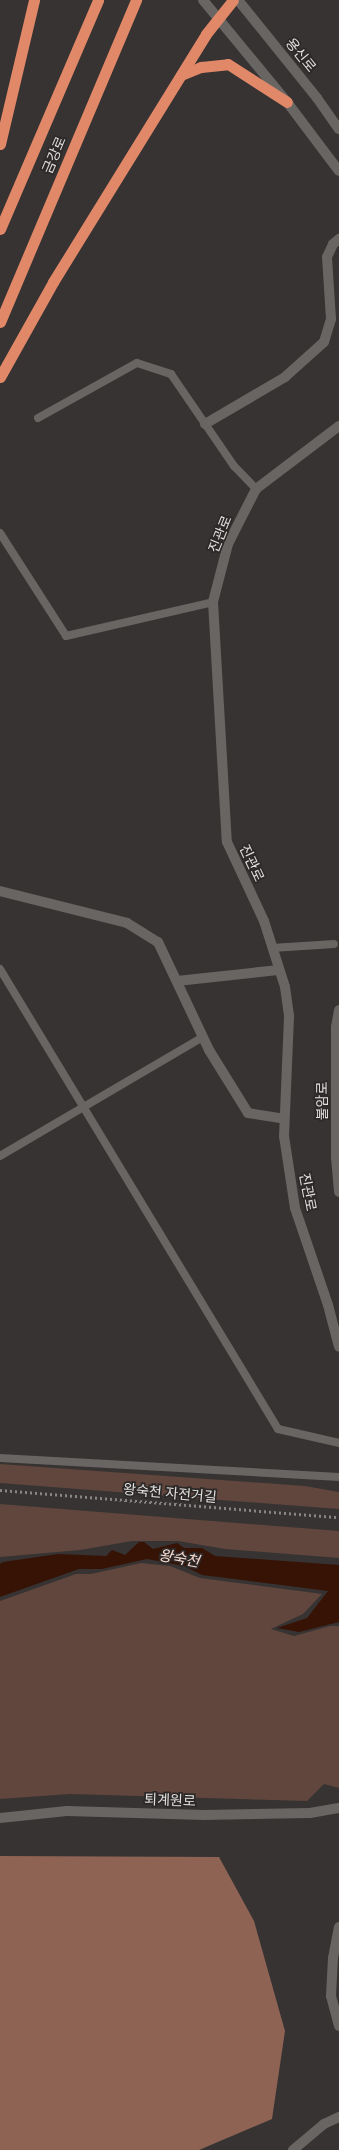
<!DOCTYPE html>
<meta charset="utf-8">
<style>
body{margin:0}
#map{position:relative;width:339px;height:2150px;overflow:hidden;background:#363332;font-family:"Noto Sans","Noto Sans KR",sans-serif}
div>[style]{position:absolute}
.green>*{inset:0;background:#60463d}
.forest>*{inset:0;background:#8f6354}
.water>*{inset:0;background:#371306}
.path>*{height:2.5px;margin-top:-1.25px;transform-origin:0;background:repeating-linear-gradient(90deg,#878584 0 2px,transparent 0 5px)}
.service>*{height:8px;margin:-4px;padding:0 4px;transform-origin:4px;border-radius:4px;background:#686563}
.minor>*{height:10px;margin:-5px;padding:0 5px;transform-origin:5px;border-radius:5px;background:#686563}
.tertiary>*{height:10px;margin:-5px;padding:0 5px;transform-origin:5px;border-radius:5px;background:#686563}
.trunk>*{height:11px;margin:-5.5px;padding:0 5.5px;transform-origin:5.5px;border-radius:5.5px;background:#e18868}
span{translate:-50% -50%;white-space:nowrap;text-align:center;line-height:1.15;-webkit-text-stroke:3.5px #2c2928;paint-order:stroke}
.street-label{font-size:14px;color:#e0dfde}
.water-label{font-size:15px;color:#fadbd0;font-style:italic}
</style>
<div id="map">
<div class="green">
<div style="clip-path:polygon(0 1464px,305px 1486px,339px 1492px,339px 1509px,0 1483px)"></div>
<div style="clip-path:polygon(0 1504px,339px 1531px,339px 1558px,225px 1549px,178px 1541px,132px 1541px,80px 1550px,0 1557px)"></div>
<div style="clip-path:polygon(141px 1563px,170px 1566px,200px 1578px,322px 1594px,303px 1614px,271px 1629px,294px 1636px,330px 1626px,339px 1626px,339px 1788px,324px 1784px,307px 1801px,70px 1794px,0 1799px,0 1601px,76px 1574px,91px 1574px)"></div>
</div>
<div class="forest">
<div style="clip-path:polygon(0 1856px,219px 1857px,254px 1921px,285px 2031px,272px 2119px,199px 2150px,0 2150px)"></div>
</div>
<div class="water">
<div style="clip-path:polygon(139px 1542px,144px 1542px,153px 1549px,177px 1543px,184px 1548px,202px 1548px,215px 1556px,339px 1565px,339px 1622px,299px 1632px,277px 1628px,307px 1618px,328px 1591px,202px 1575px,184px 1566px,147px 1559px,102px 1569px,79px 1569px,0 1597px,0 1564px,3px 1562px,58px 1554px,106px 1556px,112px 1550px,125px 1555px)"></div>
</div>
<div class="path">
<div style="left:0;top:1490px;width:340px;rotate:4.6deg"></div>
</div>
<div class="service">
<div style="left:38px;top:418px;width:113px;rotate:-29.1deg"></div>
<div style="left:137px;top:363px;width:36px;rotate:18deg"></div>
<div style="left:171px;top:374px;width:112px;rotate:55.6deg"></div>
<div style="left:234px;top:466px;width:32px;rotate:46deg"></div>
<div style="left:0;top:533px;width:122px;rotate:57.3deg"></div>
<div style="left:66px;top:636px;width:151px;rotate:-13deg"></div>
<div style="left:272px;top:948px;width:62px;rotate:-3.7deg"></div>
<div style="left:0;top:969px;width:537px;rotate:58.85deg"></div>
<div style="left:278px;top:1429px;width:63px;rotate:12.9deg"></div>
<div style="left:0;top:1156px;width:235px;rotate:-30.4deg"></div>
<div style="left:0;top:1458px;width:340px;rotate:3.2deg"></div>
</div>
<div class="minor">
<div style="left:205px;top:424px;width:93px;rotate:-30.4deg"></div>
<div style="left:285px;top:377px;width:52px;rotate:-41.9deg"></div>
<div style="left:324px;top:342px;width:24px;rotate:-73deg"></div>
<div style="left:331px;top:319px;width:62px;rotate:-93.7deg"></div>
<div style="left:327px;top:257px;width:14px;rotate:-65deg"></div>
<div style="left:333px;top:244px;width:8px;rotate:-40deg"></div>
<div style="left:339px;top:426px;width:104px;rotate:142.8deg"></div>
<div style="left:256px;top:489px;width:62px;rotate:117deg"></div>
<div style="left:228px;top:544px;width:60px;rotate:104.5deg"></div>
<div style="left:213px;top:602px;width:240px;rotate:86.7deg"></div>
<div style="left:227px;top:842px;width:87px;rotate:64.9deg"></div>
<div style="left:264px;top:921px;width:69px;rotate:72.3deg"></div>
<div style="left:285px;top:987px;width:30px;rotate:82deg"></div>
<div style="left:289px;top:1017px;width:119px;rotate:92.4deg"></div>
<div style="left:284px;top:1136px;width:73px;rotate:81.3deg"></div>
<div style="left:295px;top:1208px;width:102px;rotate:71.2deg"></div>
<div style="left:328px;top:1305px;width:43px;rotate:75.3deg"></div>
<div style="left:0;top:891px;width:131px;rotate:14.1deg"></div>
<div style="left:127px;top:923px;width:36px;rotate:32deg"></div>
<div style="left:158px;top:942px;width:119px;rotate:64.7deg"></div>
<div style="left:209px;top:1050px;width:74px;rotate:58.2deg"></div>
<div style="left:248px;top:1113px;width:36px;rotate:9deg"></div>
<div style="left:177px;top:981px;width:103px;rotate:-6.2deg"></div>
<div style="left:0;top:1818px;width:67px;rotate:-6deg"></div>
<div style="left:67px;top:1811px;width:137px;rotate:1.7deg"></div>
<div style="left:204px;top:1815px;width:106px;rotate:-1.1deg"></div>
<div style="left:310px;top:1813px;width:29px;rotate:-10deg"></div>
<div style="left:339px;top:1927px;width:32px;rotate:101deg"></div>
<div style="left:333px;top:1958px;width:38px;rotate:93deg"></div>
<div style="left:331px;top:1996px;width:31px;rotate:75deg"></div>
<div style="left:293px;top:2150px;width:40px;rotate:-40deg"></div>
<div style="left:324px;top:2124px;width:17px;rotate:-25deg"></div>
</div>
<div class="tertiary">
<div style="left:203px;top:0;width:132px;rotate:50.5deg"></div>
<div style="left:287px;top:102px;width:86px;rotate:53deg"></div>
<div style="left:238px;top:0;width:126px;rotate:51.1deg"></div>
<div style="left:317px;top:98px;width:38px;rotate:55deg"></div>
<div style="left:339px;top:1010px;width:17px;rotate:100deg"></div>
<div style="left:336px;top:1027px;width:130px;rotate:90deg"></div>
<div style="left:336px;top:1157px;width:35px;rotate:85deg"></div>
</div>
<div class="trunk">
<div style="left:181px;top:75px;width:22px;rotate:-22deg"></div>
<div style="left:201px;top:67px;width:27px;rotate:-6deg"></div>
<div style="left:228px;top:64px;width:70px;rotate:32.8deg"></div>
<div style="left:0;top:144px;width:148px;rotate:-76.7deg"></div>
<div style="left:0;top:229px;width:249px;rotate:-66.8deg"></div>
<div style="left:0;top:322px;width:350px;rotate:-67.1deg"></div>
<div style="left:0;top:377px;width:109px;rotate:-60.8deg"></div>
<div style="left:53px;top:282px;width:291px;rotate:-58.3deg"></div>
<div style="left:206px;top:34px;width:43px;rotate:-51.5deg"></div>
</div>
<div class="street-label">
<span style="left:301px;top:55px;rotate:51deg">용신로</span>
<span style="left:54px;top:155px;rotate:-67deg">금강로</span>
<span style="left:220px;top:534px;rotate:-68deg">진관로</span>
<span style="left:252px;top:863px;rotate:65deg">진관로</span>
<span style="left:322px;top:1101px;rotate:-90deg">불암로</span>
<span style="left:308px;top:1192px;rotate:79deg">진관로</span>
<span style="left:170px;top:1493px;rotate:5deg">왕숙천 자전거길</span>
<span style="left:170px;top:1800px;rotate:2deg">퇴계원로</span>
</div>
<div class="water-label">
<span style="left:179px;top:1558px;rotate:10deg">왕숙천</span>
</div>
</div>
